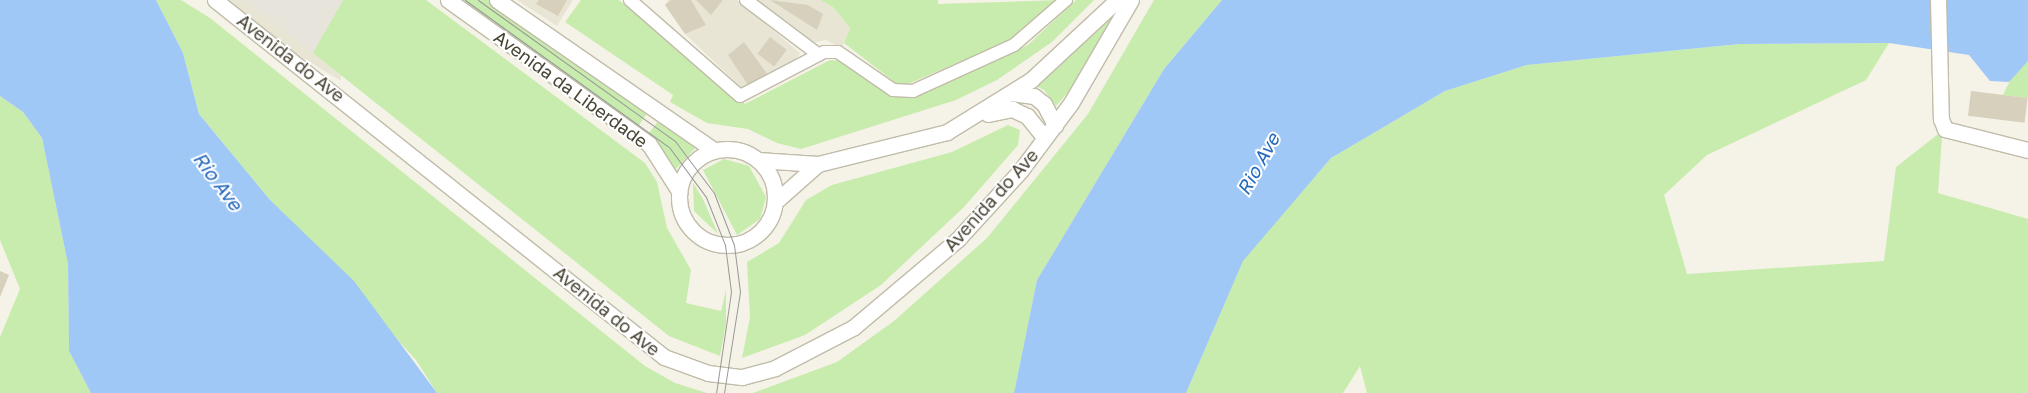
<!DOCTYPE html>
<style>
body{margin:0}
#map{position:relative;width:2028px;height:393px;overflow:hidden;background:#f5f2e7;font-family:"Golos Text",sans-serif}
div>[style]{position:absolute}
.residential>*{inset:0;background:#e9e5d5}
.industrial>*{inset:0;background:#e7e4dc}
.green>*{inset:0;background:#c8ecad}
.water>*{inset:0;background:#9fc8f6}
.building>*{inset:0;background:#d7d0bc;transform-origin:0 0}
.roads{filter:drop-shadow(1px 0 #c1bca9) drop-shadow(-1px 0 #c1bca9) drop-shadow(0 1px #c1bca9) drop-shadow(0 -1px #c1bca9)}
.minor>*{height:12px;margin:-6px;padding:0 6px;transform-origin:6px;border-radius:6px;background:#fff}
.tertiary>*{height:15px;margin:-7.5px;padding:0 7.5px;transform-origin:7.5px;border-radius:7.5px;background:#fff}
.tertiary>.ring{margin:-7.5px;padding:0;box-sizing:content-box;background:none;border:15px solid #fff;border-radius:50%}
.tram>*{height:1px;margin:-0.5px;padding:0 0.5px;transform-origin:0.5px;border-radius:0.5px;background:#979797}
span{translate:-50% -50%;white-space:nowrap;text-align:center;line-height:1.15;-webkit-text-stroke:4px #fff;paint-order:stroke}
.street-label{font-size:18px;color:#494435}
.water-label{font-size:19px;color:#266abd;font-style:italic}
</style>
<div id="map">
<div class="residential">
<div style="clip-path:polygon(208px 0,337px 0,341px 81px)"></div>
<div style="clip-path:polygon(517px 0,573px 0,557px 26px)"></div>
<div style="clip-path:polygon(668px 0,737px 0,800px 53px,795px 62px,742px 88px,685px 34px,665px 5px)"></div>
<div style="clip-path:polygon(755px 0,820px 0,833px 7px,850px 28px,844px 43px,841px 48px,826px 40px,812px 43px)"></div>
</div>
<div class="industrial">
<div style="clip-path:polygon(245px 0,343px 0,313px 53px)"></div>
</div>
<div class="green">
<div style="clip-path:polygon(156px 0,181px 0,210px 18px,645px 366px,675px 383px,707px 393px,437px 393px,416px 360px,270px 200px,199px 114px,183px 53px)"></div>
<div style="clip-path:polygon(343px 0,426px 0,645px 163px,657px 182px,667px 228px,691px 270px,686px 303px,721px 311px,726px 290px,726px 324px,720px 356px,669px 336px,313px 53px)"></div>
<div style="clip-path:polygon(455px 0,490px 0,648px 112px,635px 131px)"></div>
<div style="clip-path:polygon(581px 0,619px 0,745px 104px,830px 60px,842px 61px,887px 93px,913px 96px,1028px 45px,1076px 0,1094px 0,1052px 42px,997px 80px,956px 100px,801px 149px,777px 143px,748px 129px,707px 123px,670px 102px,673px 95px,565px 22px)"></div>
<div style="clip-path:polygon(820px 0,938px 0,938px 4px,1061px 0,1018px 37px,901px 87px,844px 43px,850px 28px,833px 7px)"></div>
<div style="clip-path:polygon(1126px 0,1077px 82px,1056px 106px,1044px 90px,1034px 85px)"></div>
<div style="clip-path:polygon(1154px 0,1222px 0,1164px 69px,1037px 280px,1014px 393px,753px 393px,837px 362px,894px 321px,987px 238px,1088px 114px)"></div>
<div style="clip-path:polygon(1889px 43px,1866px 80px,1707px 155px,1664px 195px,1687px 274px,1884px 261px,1896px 167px,1937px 135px,1942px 137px,1938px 193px,2028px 219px,2028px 393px,1367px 393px,1360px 366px,1343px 393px,1186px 393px,1243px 260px,1331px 158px,1445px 91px,1527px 65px,1740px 44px)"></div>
<div style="clip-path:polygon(2028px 61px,2028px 98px,2003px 95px,2016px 69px)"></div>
<div style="clip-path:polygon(0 96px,23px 112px,42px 138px,68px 264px,69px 351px,91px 393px,0 393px,0 337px,20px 289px,0 240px)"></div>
<div style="clip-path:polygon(659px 120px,697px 146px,676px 169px,646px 137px)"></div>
<div style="clip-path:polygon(1008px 125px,1020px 130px,1018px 145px,964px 207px,881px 285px,805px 335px,742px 358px,750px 317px,747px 262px,779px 243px,806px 200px,832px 185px,952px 152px)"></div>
<div style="clip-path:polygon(724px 159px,749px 166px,766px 197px,760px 219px,737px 235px,703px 170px)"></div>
<div style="clip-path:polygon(693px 183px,703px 199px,718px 234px,694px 211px)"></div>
</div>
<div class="water">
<div style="clip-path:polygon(0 0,156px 0,183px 53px,199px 114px,270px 200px,354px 281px,437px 393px,91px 393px,69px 351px,68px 264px,42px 138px,23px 112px,0 96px)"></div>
<div style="clip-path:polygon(1222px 0,2028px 0,2028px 61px,2009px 82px,1990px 81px,1969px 55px,1889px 43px,1740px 44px,1527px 65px,1445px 91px,1331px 158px,1243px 261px,1186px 393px,1014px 393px,1037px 280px,1164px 69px)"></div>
</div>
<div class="building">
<div style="clip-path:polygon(539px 0,567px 0,558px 16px,536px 4px)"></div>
<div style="clip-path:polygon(671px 0,691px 0,706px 25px,685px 34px,665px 5px)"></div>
<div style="clip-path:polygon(696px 0,723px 0,711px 15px)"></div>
<div style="clip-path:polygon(770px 0,808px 5px,823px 14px,817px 30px)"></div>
<div style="left:770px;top:37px;width:21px;height:21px;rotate:37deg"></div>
<div style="clip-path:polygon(744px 42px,768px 75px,748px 85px,728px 55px)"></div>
<div style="left:1971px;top:91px;width:57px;height:25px;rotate:7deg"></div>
<div style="clip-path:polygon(0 271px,9px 275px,0 297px)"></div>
</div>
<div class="roads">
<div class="minor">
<div style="left:630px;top:0;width:146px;rotate:41.1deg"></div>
<div style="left:740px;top:96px;width:95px;rotate:-27.6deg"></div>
<div style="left:824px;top:52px;width:14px"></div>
<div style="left:838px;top:52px;width:67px;rotate:34.6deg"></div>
<div style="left:893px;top:90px;width:20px;rotate:3deg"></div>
<div style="left:913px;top:91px;width:111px;rotate:-24.5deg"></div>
<div style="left:1014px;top:45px;width:69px;rotate:-40.9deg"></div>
<div style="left:746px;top:0;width:91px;rotate:37deg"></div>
</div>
<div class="tertiary">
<div style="left:215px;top:0;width:574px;rotate:38.49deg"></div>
<div style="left:664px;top:357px;width:47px;rotate:20deg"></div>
<div style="left:708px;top:373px;width:34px;rotate:7deg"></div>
<div style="left:742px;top:377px;width:34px;rotate:-15deg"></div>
<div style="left:775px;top:368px;width:89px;rotate:-27.4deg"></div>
<div style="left:854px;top:327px;width:136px;rotate:-40.2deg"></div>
<div style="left:958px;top:239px;width:93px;rotate:-47.6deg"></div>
<div style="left:1021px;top:170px;width:84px;rotate:-53.3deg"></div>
<div style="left:1071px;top:103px;width:119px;rotate:-59.8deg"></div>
<div style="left:448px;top:0;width:247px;rotate:35.6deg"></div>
<div style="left:649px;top:144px;width:56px;rotate:57.4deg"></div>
<div style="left:497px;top:0;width:264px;rotate:34.7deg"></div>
<div style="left:1938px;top:0;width:119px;rotate:88.6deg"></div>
<div style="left:1941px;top:119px;width:11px;rotate:68deg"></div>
<div style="left:1945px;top:129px;width:86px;rotate:14.2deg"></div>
<div style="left:1012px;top:93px;width:22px;rotate:8deg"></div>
<div style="left:1034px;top:96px;width:13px;rotate:39deg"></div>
<div style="left:1044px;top:104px;width:24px;rotate:62deg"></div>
<div style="left:988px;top:114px;width:25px;rotate:-12deg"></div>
<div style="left:1012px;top:109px;width:17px;rotate:25deg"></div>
<div style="left:1027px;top:116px;width:28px;rotate:51deg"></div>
<div class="ring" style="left:679px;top:149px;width:81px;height:81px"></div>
<div style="left:758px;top:160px;width:60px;rotate:3.8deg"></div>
<div style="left:818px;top:164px;width:133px;rotate:-13.9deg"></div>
<div style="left:947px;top:132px;width:99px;rotate:-31.8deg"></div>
<div style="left:1031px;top:80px;width:117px;rotate:-42.9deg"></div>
<div style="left:775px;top:202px;width:57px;rotate:-41.5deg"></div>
</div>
</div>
<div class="tram">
<div style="left:465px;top:0;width:251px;rotate:35.8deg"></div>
<div style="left:669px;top:147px;width:62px;rotate:53.5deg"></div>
<div style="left:706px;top:197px;width:52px;rotate:68.4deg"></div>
<div style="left:725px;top:245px;width:47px;rotate:82.7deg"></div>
<div style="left:731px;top:292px;width:102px;rotate:98.4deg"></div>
<div style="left:478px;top:0;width:242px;rotate:35.6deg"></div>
<div style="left:675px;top:141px;width:65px;rotate:53.1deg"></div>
<div style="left:714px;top:193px;width:56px;rotate:69deg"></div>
<div style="left:734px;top:245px;width:47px;rotate:82.7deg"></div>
<div style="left:740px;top:292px;width:102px;rotate:99deg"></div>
</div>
<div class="street-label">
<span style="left:291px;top:58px;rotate:38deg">Avenida do Ave</span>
<span style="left:571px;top:89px;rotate:36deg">Avenida da Liberdade</span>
<span style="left:991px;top:200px;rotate:-48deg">Avenida do Ave</span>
<span style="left:607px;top:311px;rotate:39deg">Avenida do Ave</span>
</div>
<div class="water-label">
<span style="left:1258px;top:164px;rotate:-61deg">Rio Ave</span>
<span style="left:218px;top:181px;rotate:53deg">Rio Ave</span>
</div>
</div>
